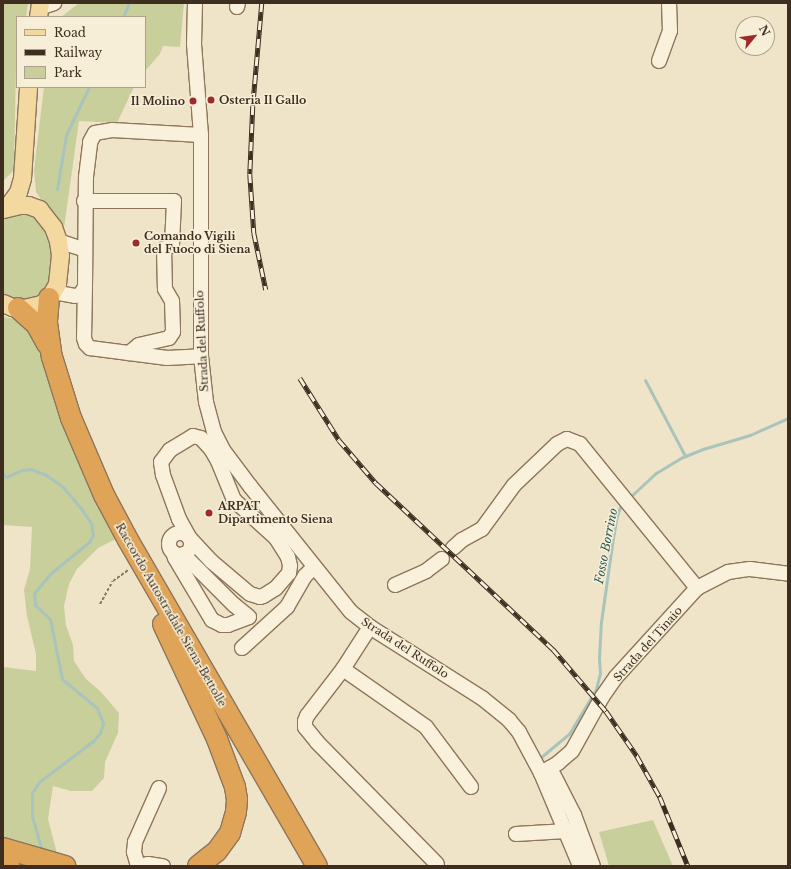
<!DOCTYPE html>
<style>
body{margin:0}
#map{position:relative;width:791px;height:869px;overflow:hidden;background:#f0e4c8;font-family:"Libre Baskerville",serif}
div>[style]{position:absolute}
.green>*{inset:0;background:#c9cf9b}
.stream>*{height:3px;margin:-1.5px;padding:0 1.5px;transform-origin:1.5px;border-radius:1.5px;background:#a9c4bc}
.path>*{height:2px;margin-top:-1px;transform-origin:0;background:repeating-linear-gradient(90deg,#8d765c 0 3px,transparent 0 5px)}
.roads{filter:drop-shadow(1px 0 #8d765c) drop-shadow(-1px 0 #8d765c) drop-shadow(0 1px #8d765c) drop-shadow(0 -1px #8d765c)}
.minor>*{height:14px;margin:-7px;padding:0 7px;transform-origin:7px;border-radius:7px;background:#faf1dc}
.minor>.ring{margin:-7px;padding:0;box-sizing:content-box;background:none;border:14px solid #faf1dc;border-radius:50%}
.major>*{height:17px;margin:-8.5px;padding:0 8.5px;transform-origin:8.5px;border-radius:8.5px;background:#f3d9a0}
.highway>*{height:20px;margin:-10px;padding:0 10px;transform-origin:10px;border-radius:10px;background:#e0a458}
.rail>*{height:4.5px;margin-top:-2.25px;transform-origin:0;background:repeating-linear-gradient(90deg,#f7eed8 0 9px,#3d2e20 0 18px);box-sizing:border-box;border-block:1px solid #3d2e20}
.dots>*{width:11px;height:11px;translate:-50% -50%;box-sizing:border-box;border:2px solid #f7eed8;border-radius:50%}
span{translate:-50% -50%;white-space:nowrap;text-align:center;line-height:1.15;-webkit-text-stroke:3px #f7eed8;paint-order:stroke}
.poi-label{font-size:11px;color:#3d2e20;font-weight:700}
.left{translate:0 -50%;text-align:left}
.right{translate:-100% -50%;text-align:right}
.street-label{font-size:11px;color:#3d2e20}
.water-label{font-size:12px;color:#2f5d5a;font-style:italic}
.frame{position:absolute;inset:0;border:4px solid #3d2e20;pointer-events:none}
.legend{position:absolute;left:16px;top:16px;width:130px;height:72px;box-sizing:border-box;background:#f7eed8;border:1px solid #ada18e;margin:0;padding:5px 7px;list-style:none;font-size:12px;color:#3d2e20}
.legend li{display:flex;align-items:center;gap:8px;height:20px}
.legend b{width:20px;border:1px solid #ada18e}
.north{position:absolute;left:735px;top:16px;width:40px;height:40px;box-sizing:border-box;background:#f7eed8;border:1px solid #ada18e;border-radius:50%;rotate:61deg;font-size:11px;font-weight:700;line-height:16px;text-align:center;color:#3d2e20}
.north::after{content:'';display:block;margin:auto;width:14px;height:18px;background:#9e2a2b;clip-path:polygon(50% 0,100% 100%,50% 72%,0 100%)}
</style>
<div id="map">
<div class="green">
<div style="clip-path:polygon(3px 3px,28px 3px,26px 17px,17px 17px,14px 170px,3px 181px)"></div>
<div style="clip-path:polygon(79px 3px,184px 3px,180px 47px,163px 46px,160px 54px,145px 71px,145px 17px,61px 17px)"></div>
<div style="clip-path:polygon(44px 87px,134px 87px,117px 123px,79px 121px,64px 228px,59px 225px,36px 192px,34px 170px)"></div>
<div style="clip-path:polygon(13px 212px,33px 215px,51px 237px,54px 262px,47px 289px,34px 299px,16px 302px,3px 296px,3px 216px)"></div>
<div style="clip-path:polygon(3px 317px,18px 319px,34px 333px,116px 539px,98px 548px,77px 569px,69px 584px,64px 606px,66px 625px,73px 645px,74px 661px,86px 679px,101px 692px,119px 713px,118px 733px,105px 762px,104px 778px,92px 791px,71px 791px,53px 786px,48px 819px,58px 857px,3px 841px,3px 667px,36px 671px,36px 654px,27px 616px,24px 590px,30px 569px,32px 527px,3px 525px)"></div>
<div style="clip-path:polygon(653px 820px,673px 866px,609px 866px,599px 832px)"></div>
</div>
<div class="stream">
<div style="left:123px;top:17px;width:15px;rotate:-67deg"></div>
<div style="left:57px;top:189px;width:55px;rotate:-80.5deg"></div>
<div style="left:66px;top:135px;width:53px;rotate:-64.4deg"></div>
<div style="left:645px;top:380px;width:86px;rotate:62.2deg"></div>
<div style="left:3px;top:474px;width:4px;rotate:45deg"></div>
<div style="left:6px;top:477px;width:17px;rotate:-24deg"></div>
<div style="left:22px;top:470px;width:9px;rotate:-6deg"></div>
<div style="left:31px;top:469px;width:16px;rotate:22deg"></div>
<div style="left:46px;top:475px;width:21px;rotate:35deg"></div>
<div style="left:63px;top:487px;width:30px;rotate:50deg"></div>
<div style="left:82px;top:510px;width:16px;rotate:55deg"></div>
<div style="left:91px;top:523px;width:12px;rotate:81deg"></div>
<div style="left:93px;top:535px;width:8px;rotate:120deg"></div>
<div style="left:89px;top:542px;width:49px;rotate:140.8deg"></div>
<div style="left:51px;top:573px;width:26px;rotate:130deg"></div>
<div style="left:34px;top:593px;width:12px;rotate:85deg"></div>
<div style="left:35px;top:605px;width:21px;rotate:43deg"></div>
<div style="left:50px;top:619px;width:61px;rotate:78.7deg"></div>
<div style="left:62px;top:679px;width:45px;rotate:39.6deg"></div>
<div style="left:97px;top:708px;width:16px;rotate:68deg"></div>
<div style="left:103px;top:723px;width:10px;rotate:107deg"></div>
<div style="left:100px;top:733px;width:11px;rotate:131deg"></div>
<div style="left:93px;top:741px;width:68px;rotate:142.8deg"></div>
<div style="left:39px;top:782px;width:13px;rotate:122deg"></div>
<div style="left:32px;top:793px;width:23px;rotate:90deg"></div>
<div style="left:32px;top:816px;width:37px;rotate:74deg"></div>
<div style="left:629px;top:498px;width:37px;rotate:-43deg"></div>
<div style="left:656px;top:473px;width:31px;rotate:-31deg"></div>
<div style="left:683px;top:457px;width:22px;rotate:-22deg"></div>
<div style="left:703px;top:449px;width:49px;rotate:-16.6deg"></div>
<div style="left:750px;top:435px;width:42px;rotate:-24.1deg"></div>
<div style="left:540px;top:758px;width:38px;rotate:-40deg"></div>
<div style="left:569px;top:734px;width:52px;rotate:-59deg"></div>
<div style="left:596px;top:689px;width:16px;rotate:-76deg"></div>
<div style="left:600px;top:673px;width:15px;rotate:-94deg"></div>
<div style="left:599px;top:658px;width:36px;rotate:-87deg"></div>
<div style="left:601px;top:622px;width:85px;rotate:-81.9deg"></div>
<div style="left:613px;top:538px;width:22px;rotate:-80deg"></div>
<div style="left:617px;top:516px;width:9px;rotate:-72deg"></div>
<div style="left:620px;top:507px;width:6px;rotate:-45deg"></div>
</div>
<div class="path">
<div style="left:100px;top:604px;width:26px;rotate:-61deg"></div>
<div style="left:113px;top:581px;width:19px;rotate:-36deg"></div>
</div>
<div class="roads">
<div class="minor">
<div style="left:195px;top:3px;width:41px;rotate:91.4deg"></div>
<div style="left:194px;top:44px;width:91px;rotate:85.6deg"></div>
<div style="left:201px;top:135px;width:221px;rotate:90deg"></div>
<div style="left:201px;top:356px;width:46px;rotate:83.8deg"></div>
<div style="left:206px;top:402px;width:31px;rotate:75deg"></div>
<div style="left:214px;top:432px;width:20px;rotate:63deg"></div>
<div style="left:223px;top:450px;width:45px;rotate:53.1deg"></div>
<div style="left:250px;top:486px;width:161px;rotate:51.3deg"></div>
<div style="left:351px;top:612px;width:24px;rotate:38deg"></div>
<div style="left:370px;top:627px;width:133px;rotate:32.4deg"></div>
<div style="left:482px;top:698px;width:35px;rotate:39deg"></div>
<div style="left:509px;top:720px;width:16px;rotate:50deg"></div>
<div style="left:519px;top:732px;width:47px;rotate:61.8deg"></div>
<div style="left:541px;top:773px;width:101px;rotate:67.2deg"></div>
<div style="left:237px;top:7px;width:4px;rotate:-76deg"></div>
<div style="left:39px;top:8px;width:16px;rotate:-18deg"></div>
<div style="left:659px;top:61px;width:32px;rotate:-70deg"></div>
<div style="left:670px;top:31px;width:28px;rotate:-92deg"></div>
<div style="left:84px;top:201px;width:90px"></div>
<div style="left:174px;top:201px;width:44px;rotate:92.6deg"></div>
<div style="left:172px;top:245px;width:9px;rotate:153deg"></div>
<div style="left:164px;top:249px;width:40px;rotate:88.6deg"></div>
<div style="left:165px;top:289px;width:14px;rotate:60deg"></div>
<div style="left:172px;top:301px;width:31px;rotate:88deg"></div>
<div style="left:173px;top:332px;width:7px;rotate:124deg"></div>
<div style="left:169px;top:338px;width:31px;rotate:167deg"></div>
<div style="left:139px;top:345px;width:13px;rotate:141deg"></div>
<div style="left:58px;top:241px;width:28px;rotate:18deg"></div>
<div style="left:85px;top:287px;width:51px;rotate:91.1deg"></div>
<div style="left:84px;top:338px;width:6px;rotate:72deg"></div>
<div style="left:86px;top:344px;width:6px;rotate:45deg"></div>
<div style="left:90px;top:348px;width:78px;rotate:7.4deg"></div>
<div style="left:167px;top:358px;width:34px;rotate:-3deg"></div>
<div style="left:53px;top:292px;width:22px;rotate:10deg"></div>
<div style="left:75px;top:296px;width:5px;rotate:-11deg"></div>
<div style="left:80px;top:295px;width:9px;rotate:-58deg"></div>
<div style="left:85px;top:287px;width:110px;rotate:-89.5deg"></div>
<div style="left:86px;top:177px;width:35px;rotate:-83deg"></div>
<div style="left:90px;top:142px;width:10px;rotate:-61deg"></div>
<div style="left:95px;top:133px;width:17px;rotate:-10deg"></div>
<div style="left:112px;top:130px;width:89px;rotate:3.2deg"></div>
<div style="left:193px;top:436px;width:8px;rotate:14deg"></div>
<div style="left:201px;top:438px;width:15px;rotate:48deg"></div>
<div style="left:211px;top:449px;width:14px;rotate:60deg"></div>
<div style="left:218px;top:461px;width:42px;rotate:67.7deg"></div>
<div style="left:234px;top:500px;width:57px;rotate:42.1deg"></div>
<div style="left:276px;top:538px;width:22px;rotate:58deg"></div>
<div style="left:288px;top:557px;width:9px;rotate:77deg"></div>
<div style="left:290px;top:566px;width:7px;rotate:98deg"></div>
<div style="left:289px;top:573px;width:20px;rotate:131deg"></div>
<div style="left:276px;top:588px;width:15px;rotate:148deg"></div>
<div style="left:263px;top:596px;width:3px;rotate:162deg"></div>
<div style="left:260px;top:597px;width:10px;rotate:-163deg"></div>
<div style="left:250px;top:594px;width:51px;rotate:-139.8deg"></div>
<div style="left:211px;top:561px;width:33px;rotate:-133deg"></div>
<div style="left:189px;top:537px;width:21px;rotate:-119deg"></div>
<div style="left:179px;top:519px;width:47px;rotate:-110deg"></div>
<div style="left:163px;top:475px;width:13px;rotate:-99deg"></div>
<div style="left:161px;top:462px;width:15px;rotate:-53deg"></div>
<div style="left:170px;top:450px;width:27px;rotate:-31deg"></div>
<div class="ring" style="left:169px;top:533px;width:8px;height:8px"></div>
<div style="left:453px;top:548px;width:12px;rotate:-42deg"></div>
<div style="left:462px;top:540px;width:23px;rotate:-29deg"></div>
<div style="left:482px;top:529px;width:54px;rotate:-54deg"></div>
<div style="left:514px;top:485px;width:59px;rotate:-43.6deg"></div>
<div style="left:557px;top:444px;width:11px;rotate:-27deg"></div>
<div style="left:567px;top:439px;width:14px;rotate:21deg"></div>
<div style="left:580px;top:444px;width:186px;rotate:50.9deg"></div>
<div style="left:173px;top:552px;width:6px;rotate:72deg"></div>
<div style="left:175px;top:558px;width:72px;rotate:59.2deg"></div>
<div style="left:212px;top:620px;width:11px;rotate:27deg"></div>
<div style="left:222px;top:625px;width:6px"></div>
<div style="left:228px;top:625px;width:22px;rotate:-21deg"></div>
<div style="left:249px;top:617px;width:19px;rotate:-141deg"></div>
<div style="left:234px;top:605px;width:72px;rotate:-135deg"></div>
<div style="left:395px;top:585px;width:34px;rotate:-24deg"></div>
<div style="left:426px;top:571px;width:20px;rotate:-37deg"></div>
<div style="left:370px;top:627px;width:50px;rotate:122.7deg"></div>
<div style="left:343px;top:669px;width:59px;rotate:127.5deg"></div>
<div style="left:307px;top:716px;width:5px;rotate:112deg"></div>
<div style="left:305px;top:721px;width:6px;rotate:90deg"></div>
<div style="left:305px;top:727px;width:19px;rotate:51deg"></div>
<div style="left:317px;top:742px;width:171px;rotate:45.5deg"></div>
<div style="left:242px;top:648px;width:61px;rotate:-42.3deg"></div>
<div style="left:287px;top:607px;width:36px;rotate:-60deg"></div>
<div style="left:305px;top:576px;width:13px;rotate:-45deg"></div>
<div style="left:343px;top:669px;width:101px;rotate:34.9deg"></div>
<div style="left:426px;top:727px;width:75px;rotate:53.1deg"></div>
<div style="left:550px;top:768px;width:53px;rotate:62.9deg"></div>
<div style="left:574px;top:815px;width:54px;rotate:69.6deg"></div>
<div style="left:541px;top:773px;width:20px;rotate:-30deg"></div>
<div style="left:558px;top:763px;width:18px;rotate:-41deg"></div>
<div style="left:572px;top:751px;width:62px;rotate:-60.9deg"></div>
<div style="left:602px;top:697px;width:24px;rotate:-55deg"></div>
<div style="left:616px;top:677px;width:120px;rotate:-47.7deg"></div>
<div style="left:697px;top:588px;width:35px;rotate:-27deg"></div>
<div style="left:728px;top:572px;width:22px;rotate:-8deg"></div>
<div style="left:750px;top:569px;width:38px;rotate:7deg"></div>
<div style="left:516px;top:834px;width:51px;rotate:-3.4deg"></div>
<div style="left:138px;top:866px;width:15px;rotate:-106deg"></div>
<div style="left:134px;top:852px;width:10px;rotate:-84deg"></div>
<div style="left:135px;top:842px;width:59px;rotate:-66deg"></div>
<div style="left:138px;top:866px;width:10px;rotate:-11deg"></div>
<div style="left:148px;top:864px;width:15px;rotate:8deg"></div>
</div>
<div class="major">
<div style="left:38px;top:17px;width:14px;rotate:-82deg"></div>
<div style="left:7px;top:207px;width:19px;rotate:-54deg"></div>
<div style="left:18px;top:192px;width:15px;rotate:-74deg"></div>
<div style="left:22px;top:178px;width:91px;rotate:-86.2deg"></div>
<div style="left:3px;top:209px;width:16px;rotate:-14deg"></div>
<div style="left:19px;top:205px;width:9px"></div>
<div style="left:28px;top:205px;width:12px;rotate:20deg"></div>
<div style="left:39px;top:209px;width:23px;rotate:52deg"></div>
<div style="left:53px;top:227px;width:15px;rotate:70deg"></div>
<div style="left:58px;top:241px;width:14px;rotate:82deg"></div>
<div style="left:60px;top:255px;width:29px;rotate:96deg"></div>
<div style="left:57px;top:284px;width:16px;rotate:120deg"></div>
<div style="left:49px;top:298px;width:10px;rotate:143deg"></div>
<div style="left:41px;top:304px;width:18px;rotate:167deg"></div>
<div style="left:23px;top:308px;width:11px;rotate:-175deg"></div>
<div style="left:12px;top:307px;width:10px;rotate:-156deg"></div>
</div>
<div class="highway">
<div style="left:49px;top:298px;width:25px;rotate:95deg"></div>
<div style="left:47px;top:323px;width:34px;rotate:82deg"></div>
<div style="left:52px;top:357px;width:64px;rotate:72.7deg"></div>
<div style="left:71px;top:418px;width:84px;rotate:66.8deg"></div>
<div style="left:104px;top:495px;width:51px;rotate:61.9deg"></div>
<div style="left:128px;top:540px;width:377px;rotate:59.9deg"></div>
<div style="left:18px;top:308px;width:24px;rotate:42deg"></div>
<div style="left:36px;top:324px;width:23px;rotate:61deg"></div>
<div style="left:163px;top:624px;width:127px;rotate:64.8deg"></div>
<div style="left:217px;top:739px;width:51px;rotate:69.4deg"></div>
<div style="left:235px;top:787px;width:13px;rotate:81deg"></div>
<div style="left:237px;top:800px;width:12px;rotate:95deg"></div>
<div style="left:236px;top:812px;width:22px;rotate:106deg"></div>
<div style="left:230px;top:833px;width:22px;rotate:126deg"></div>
<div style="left:217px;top:851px;width:24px;rotate:142deg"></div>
<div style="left:3px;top:848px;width:65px;rotate:16.2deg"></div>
<div style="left:3px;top:863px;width:7px;rotate:27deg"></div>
</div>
</div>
<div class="rail">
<div style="left:262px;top:3px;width:103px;rotate:95deg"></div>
<div style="left:253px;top:106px;width:68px;rotate:92.5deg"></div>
<div style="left:250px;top:174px;width:59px;rotate:86.1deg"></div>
<div style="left:254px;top:233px;width:58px;rotate:78.1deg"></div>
<div style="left:300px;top:378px;width:73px;rotate:57.8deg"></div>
<div style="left:339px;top:440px;width:57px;rotate:49.3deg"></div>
<div style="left:376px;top:483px;width:243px;rotate:43.2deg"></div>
<div style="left:553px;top:649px;width:82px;rotate:49.5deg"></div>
<div style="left:606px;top:711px;width:55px;rotate:55.4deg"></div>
<div style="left:637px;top:756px;width:47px;rotate:60.7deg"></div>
<div style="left:660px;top:797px;width:74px;rotate:67.9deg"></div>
</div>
<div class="dots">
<div style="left:211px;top:100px;background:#9e2a2b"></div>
<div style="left:193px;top:101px;background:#9e2a2b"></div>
<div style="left:136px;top:243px;background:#9e2a2b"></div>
<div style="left:209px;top:513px;background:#9e2a2b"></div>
</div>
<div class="poi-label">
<span class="left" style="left:219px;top:100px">Osteria Il Gallo</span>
<span class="right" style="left:185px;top:101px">Il Molino</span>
<span class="left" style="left:144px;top:243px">Comando Vigili<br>del Fuoco di Siena</span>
<span class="left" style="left:218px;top:513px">ARPAT<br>Dipartimento Siena</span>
</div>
<div class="street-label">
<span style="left:202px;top:341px;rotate:-93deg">Strada del Ruffolo</span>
<span style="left:171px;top:615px;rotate:60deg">Raccordo Autostradale Siena-Bettolle</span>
<span style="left:648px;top:644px;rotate:-48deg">Strada del Tinaio</span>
<span style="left:405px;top:648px;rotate:33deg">Strada del Ruffolo</span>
</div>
<div class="water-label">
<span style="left:606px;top:546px;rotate:-79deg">Fosso Borrino</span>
</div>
<div class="frame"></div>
<ul class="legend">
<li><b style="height:5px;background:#f3d9a0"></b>Road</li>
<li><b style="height:5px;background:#3d2e20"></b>Railway</li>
<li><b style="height:11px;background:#c9cf9b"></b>Park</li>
</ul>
<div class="north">N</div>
</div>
